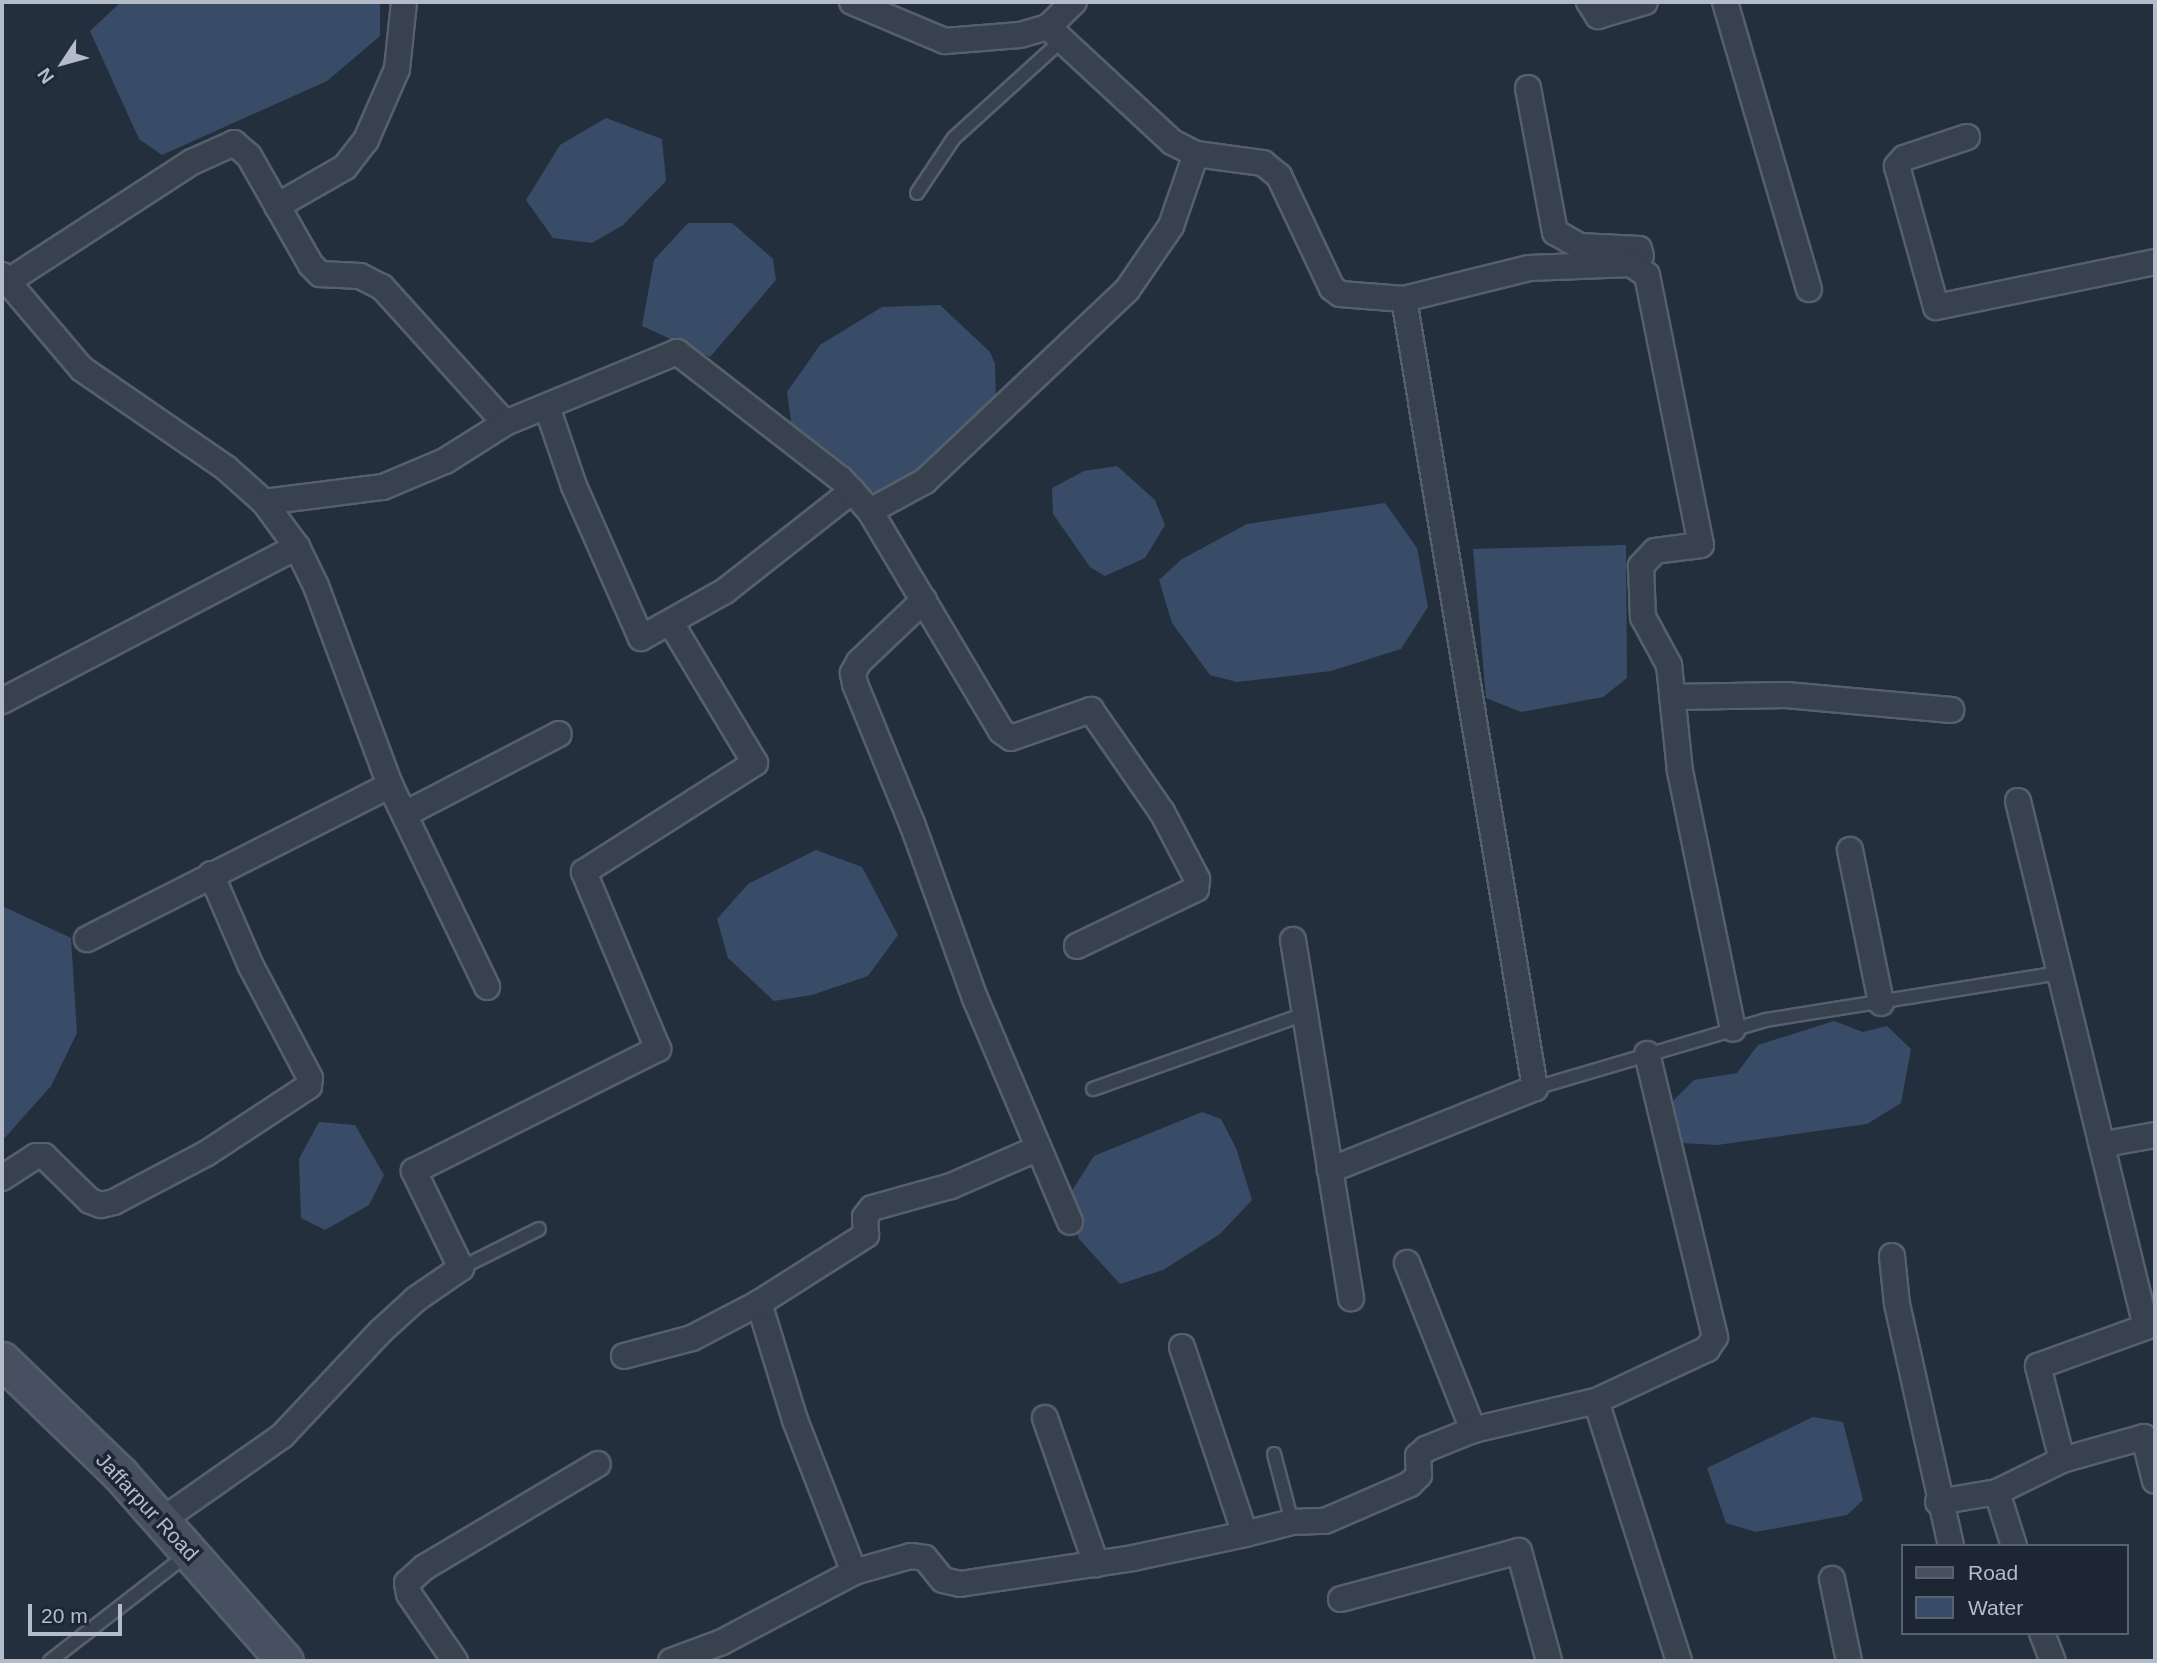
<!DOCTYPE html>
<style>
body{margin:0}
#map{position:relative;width:2157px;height:1663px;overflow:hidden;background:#242f3e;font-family:Helvetica,sans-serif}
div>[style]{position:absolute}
.water>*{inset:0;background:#394c67}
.roads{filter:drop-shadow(2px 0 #565f6c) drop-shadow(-2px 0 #565f6c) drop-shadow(0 2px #565f6c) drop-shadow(0 -2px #565f6c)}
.lane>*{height:12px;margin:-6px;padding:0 6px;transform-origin:6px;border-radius:6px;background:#38414e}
.street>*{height:24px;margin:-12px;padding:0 12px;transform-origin:12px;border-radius:12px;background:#38414e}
.secondary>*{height:35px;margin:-17.5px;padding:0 17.5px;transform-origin:17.5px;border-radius:17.5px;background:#465061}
span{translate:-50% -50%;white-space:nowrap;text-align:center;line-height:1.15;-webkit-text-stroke:7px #1d2633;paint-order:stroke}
.street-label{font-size:21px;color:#b4bcc9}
.frame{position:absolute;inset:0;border:4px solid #b4bcc9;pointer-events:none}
.legend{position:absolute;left:1901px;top:1544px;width:228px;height:91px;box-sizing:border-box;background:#1d2633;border:2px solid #59626f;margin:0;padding:9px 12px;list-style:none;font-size:21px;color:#b4bcc9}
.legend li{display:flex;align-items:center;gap:14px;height:35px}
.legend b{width:35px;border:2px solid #59626f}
.north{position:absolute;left:28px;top:28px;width:70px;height:70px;-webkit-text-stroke:5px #1d2633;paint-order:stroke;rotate:234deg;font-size:19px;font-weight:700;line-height:28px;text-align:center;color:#b4bcc9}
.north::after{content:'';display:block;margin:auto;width:24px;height:32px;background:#b4bcc9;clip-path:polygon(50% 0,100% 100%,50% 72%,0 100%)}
.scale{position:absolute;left:28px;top:1604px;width:94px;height:32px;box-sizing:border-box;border:4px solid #b4bcc9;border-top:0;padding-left:9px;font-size:21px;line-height:24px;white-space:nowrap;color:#b4bcc9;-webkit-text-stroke:5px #1d2633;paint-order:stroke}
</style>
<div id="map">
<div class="water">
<div style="clip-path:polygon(121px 2px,380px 2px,380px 36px,327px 81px,162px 155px,139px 139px,90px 31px)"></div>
<div style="clip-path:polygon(606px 118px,662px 139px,666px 181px,623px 225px,592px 243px,553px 238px,526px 200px,560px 145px)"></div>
<div style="clip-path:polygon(688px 223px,732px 223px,773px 259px,776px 280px,710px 357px,642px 326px,654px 260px)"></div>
<div style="clip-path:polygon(940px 305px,990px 352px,995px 364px,996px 400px,895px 491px,866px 492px,793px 435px,787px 392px,820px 345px,882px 307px)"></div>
<div style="clip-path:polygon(1117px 466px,1155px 500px,1165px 525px,1145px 558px,1105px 576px,1090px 567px,1053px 514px,1052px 488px,1084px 471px)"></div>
<div style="clip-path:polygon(1385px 503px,1417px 548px,1428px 607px,1401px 649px,1331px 671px,1237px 682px,1210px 675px,1172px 623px,1159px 580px,1182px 559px,1247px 524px)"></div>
<div style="clip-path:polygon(1626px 545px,1627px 678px,1603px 697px,1521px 712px,1486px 698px,1473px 549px)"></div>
<div style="clip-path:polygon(816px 850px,862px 867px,898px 935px,868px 976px,812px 995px,774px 1001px,728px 958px,717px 919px,748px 884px)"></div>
<div style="clip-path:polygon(2px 906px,71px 938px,77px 1033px,51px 1086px,2px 1141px)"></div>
<div style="clip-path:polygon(1834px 1021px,1863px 1032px,1887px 1026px,1911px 1049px,1901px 1103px,1867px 1124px,1717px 1145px,1681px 1143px,1669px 1105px,1694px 1080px,1737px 1073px,1758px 1045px)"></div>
<div style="clip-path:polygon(1202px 1112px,1221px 1119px,1236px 1148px,1252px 1200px,1220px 1234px,1163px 1270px,1120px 1284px,1079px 1239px,1068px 1197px,1094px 1156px)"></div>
<div style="clip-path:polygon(319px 1122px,355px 1125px,384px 1175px,369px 1205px,325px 1230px,301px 1218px,299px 1159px)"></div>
<div style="clip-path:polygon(1813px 1417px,1843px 1422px,1863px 1500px,1847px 1515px,1756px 1532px,1726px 1523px,1707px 1468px)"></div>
</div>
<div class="roads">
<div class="lane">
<div style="left:917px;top:193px;width:66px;rotate:-56.1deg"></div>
<div style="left:954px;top:138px;width:144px;rotate:-42.2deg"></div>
<div style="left:1535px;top:1088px;width:241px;rotate:-16.4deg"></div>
<div style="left:1766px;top:1020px;width:299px;rotate:-9.1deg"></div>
<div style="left:1093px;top:1089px;width:228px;rotate:-19.5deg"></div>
<div style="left:461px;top:1268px;width:87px;rotate:-26.6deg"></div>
<div style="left:1274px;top:1454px;width:70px;rotate:75.2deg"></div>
<div style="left:50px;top:1661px;width:175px;rotate:-37.8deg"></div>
</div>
<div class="street">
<div style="left:852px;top:2px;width:101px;rotate:22.8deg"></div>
<div style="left:945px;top:41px;width:75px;rotate:-4.6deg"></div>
<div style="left:1020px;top:35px;width:29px;rotate:-16deg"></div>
<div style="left:1048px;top:27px;width:36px;rotate:-44deg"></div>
<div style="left:1589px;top:2px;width:17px;rotate:57deg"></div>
<div style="left:1598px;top:16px;width:49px;rotate:-16.6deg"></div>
<div style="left:1725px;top:2px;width:299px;rotate:73.7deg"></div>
<div style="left:1048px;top:27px;width:169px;rotate:42.8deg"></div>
<div style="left:1172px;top:142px;width:27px;rotate:27deg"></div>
<div style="left:1196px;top:154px;width:68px;rotate:7.7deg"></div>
<div style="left:1263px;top:163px;width:21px;rotate:39deg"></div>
<div style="left:1279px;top:176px;width:124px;rotate:64.7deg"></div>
<div style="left:1332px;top:288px;width:10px;rotate:37deg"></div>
<div style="left:1340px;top:294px;width:64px;rotate:4.5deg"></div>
<div style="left:1404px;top:299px;width:800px;rotate:80.57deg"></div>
<div style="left:1535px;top:1088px;width:221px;rotate:158.2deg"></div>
<div style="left:1528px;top:88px;width:147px;rotate:79.4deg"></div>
<div style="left:1555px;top:232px;width:28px;rotate:30deg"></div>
<div style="left:1579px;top:246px;width:60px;rotate:2.9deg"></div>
<div style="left:1639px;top:249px;width:7px;rotate:74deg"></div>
<div style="left:1967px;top:137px;width:66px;rotate:161.6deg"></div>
<div style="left:1904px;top:158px;width:11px;rotate:131deg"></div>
<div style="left:1897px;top:166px;width:146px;rotate:74.5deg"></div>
<div style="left:1936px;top:307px;width:224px;rotate:-11.6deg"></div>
<div style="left:277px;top:206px;width:78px;rotate:-29.8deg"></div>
<div style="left:345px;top:167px;width:34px;rotate:-52deg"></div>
<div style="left:366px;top:140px;width:77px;rotate:-66.4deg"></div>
<div style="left:397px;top:69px;width:67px;rotate:-84deg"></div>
<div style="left:2px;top:275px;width:123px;rotate:49.6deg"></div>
<div style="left:82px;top:369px;width:175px;rotate:34.5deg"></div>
<div style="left:226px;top:468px;width:51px;rotate:41.8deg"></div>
<div style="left:264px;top:502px;width:56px;rotate:53.7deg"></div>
<div style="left:297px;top:547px;width:43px;rotate:64deg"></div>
<div style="left:316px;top:586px;width:212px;rotate:69.6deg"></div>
<div style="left:390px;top:785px;width:224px;rotate:64.3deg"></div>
<div style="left:7px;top:282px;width:221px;rotate:-33deg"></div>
<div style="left:192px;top:162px;width:46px;rotate:-24.3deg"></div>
<div style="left:234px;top:143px;width:20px;rotate:41deg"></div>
<div style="left:249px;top:156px;width:125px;rotate:60.4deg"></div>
<div style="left:311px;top:265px;width:13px;rotate:45deg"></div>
<div style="left:320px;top:274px;width:40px;rotate:2.9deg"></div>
<div style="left:360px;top:276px;width:25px;rotate:27deg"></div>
<div style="left:382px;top:287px;width:183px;rotate:47.9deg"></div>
<div style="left:1404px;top:299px;width:129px;rotate:-13.9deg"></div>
<div style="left:1529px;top:268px;width:102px;rotate:-2.2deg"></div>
<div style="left:1631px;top:264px;width:19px;rotate:35deg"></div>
<div style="left:1647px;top:275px;width:275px;rotate:78.7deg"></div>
<div style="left:1701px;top:545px;width:46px;rotate:172.6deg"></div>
<div style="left:1655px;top:551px;width:21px;rotate:133deg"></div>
<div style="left:1641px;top:566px;width:51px;rotate:87.8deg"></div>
<div style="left:1643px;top:617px;width:55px;rotate:61.6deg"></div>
<div style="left:1669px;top:665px;width:107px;rotate:84.1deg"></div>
<div style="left:1680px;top:771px;width:263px;rotate:78.4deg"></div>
<div style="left:547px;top:407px;width:83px;rotate:71.1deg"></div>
<div style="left:574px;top:486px;width:166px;rotate:66.2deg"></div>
<div style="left:641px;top:638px;width:96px;rotate:-29.2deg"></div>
<div style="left:725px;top:591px;width:162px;rotate:-38.2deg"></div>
<div style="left:264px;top:502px;width:120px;rotate:-7.2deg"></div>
<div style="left:383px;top:487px;width:67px;rotate:-22.8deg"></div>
<div style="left:445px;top:461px;width:71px;rotate:-32.3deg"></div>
<div style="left:505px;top:423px;width:186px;rotate:-22.4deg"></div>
<div style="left:677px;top:352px;width:207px;rotate:37.8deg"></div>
<div style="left:841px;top:479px;width:43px;rotate:47.8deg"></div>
<div style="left:870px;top:511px;width:256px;rotate:59.2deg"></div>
<div style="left:1001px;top:731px;width:12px;rotate:35deg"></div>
<div style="left:1011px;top:738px;width:85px;rotate:-19.3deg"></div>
<div style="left:1091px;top:710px;width:124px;rotate:55.2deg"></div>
<div style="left:1162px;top:812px;width:76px;rotate:62.4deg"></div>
<div style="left:1197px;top:879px;width:10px;rotate:96deg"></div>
<div style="left:1196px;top:889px;width:132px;rotate:154.4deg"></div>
<div style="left:870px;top:511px;width:63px;rotate:-28.6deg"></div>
<div style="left:925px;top:481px;width:278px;rotate:-43.4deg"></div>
<div style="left:1127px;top:290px;width:78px;rotate:-55.5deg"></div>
<div style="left:1171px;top:226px;width:76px;rotate:-70.9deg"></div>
<div style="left:924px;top:600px;width:90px;rotate:136.4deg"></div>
<div style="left:859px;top:662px;width:13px;rotate:119deg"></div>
<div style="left:853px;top:673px;width:11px;rotate:80deg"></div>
<div style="left:855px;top:684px;width:153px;rotate:67.8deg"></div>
<div style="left:913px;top:826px;width:183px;rotate:70.2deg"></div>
<div style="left:975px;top:998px;width:243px;rotate:67deg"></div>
<div style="left:1672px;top:697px;width:114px;rotate:-1deg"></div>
<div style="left:1786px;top:695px;width:166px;rotate:5.2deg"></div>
<div style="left:2px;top:701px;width:333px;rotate:-27.6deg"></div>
<div style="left:2018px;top:801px;width:541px;rotate:76.32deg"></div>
<div style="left:2146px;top:1327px;width:115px;rotate:160.1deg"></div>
<div style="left:2038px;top:1366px;width:97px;rotate:75.7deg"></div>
<div style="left:407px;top:813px;width:171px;rotate:-27.5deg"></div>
<div style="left:1850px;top:850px;width:156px;rotate:78.5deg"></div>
<div style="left:87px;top:939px;width:340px;rotate:-26.9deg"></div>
<div style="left:1293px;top:940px;width:363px;rotate:80.8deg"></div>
<div style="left:2105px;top:1144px;width:51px;rotate:-10.2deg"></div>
<div style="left:2px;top:1178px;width:40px;rotate:-32.9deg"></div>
<div style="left:36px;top:1156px;width:8px"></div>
<div style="left:44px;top:1156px;width:64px;rotate:44.4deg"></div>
<div style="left:90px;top:1201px;width:12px;rotate:20deg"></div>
<div style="left:101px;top:1205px;width:13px;rotate:-13deg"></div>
<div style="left:114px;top:1202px;width:105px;rotate:-27.8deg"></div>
<div style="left:207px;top:1153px;width:122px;rotate:-33.3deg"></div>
<div style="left:309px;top:1086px;width:8px;rotate:-83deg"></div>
<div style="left:310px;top:1078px;width:129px;rotate:-117.8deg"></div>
<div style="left:250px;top:964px;width:98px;rotate:-113.4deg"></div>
<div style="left:1892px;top:1256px;width:48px;rotate:84.1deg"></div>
<div style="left:1897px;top:1304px;width:248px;rotate:77.4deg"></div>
<div style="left:1407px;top:1263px;width:180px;rotate:68.4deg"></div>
<div style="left:759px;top:1303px;width:122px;rotate:72.9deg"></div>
<div style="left:795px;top:1420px;width:163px;rotate:68.8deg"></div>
<div style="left:1182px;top:1347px;width:197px;rotate:71.4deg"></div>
<div style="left:1245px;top:1534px;width:49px;rotate:-14.3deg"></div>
<div style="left:1292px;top:1522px;width:33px;rotate:-2deg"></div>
<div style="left:1325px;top:1521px;width:93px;rotate:-23.5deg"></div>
<div style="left:1410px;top:1484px;width:13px;rotate:-45deg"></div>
<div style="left:1419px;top:1475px;width:19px;rotate:-93deg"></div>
<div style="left:1418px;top:1456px;width:11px;rotate:-41deg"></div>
<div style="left:1426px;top:1449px;width:51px;rotate:-22deg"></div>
<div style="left:1473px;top:1430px;width:126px;rotate:-13.3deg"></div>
<div style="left:1596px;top:1401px;width:123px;rotate:-25.1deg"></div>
<div style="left:1707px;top:1349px;width:14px;rotate:-56deg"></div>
<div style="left:1715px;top:1337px;width:291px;rotate:-103.5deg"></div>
<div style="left:624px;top:1356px;width:70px;rotate:-14.8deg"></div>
<div style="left:692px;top:1338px;width:76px;rotate:-27.6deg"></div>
<div style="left:759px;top:1303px;width:127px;rotate:-32.4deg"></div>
<div style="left:866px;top:1235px;width:18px;rotate:-93deg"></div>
<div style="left:865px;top:1217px;width:11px;rotate:-52deg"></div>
<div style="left:872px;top:1208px;width:82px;rotate:-15.6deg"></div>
<div style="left:951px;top:1186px;width:93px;rotate:-23.5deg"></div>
<div style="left:1596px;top:1401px;width:273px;rotate:72.3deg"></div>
<div style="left:1045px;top:1418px;width:155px;rotate:70.7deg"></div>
<div style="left:1997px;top:1492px;width:57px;rotate:72.5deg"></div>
<div style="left:1938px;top:1502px;width:60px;rotate:-9.6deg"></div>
<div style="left:1997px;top:1492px;width:72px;rotate:-26.2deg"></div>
<div style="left:2062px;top:1460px;width:85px;rotate:-15.7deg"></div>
<div style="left:2144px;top:1437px;width:45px;rotate:76deg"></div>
<div style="left:161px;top:1521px;width:148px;rotate:-35.1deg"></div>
<div style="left:282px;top:1436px;width:144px;rotate:-46.7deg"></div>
<div style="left:381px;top:1331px;width:47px;rotate:-42.4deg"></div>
<div style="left:416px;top:1299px;width:55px;rotate:-34.6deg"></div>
<div style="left:461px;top:1268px;width:108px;rotate:-115.9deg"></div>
<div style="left:414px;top:1171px;width:273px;rotate:-26.6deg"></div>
<div style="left:658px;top:1049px;width:192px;rotate:-112.7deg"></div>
<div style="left:584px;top:872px;width:203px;rotate:-32.5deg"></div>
<div style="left:755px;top:763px;width:163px;rotate:-121deg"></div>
<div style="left:1832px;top:1579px;width:84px;rotate:78.3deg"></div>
<div style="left:1341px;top:1599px;width:184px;rotate:-15.1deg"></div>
<div style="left:1519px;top:1551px;width:114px;rotate:74.7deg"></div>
<div style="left:2042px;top:1633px;width:30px;rotate:69deg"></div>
<div style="left:455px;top:1661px;width:81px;rotate:-124.5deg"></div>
<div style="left:409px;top:1594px;width:11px;rotate:-100deg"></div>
<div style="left:407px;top:1583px;width:24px;rotate:-42deg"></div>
<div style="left:425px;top:1567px;width:201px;rotate:-30.8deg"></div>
<div style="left:671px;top:1661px;width:54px;rotate:-20.4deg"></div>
<div style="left:722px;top:1642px;width:149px;rotate:-27.9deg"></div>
<div style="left:854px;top:1572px;width:59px;rotate:-15.7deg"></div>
<div style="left:911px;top:1556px;width:14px;rotate:8deg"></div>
<div style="left:925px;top:1558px;width:28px;rotate:51deg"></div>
<div style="left:943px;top:1580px;width:17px;rotate:13deg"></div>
<div style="left:960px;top:1584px;width:175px;rotate:-8.5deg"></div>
<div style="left:1133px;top:1558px;width:115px;rotate:-12.1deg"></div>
</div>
<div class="secondary">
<div style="left:2px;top:1360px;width:164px;rotate:44deg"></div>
<div style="left:120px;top:1474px;width:249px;rotate:48.6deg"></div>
</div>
</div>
<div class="street-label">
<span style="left:147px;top:1507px;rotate:47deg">Jaffarpur Road</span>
</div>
<div class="frame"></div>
<ul class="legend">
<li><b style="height:9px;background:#465061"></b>Road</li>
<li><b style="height:19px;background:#394c67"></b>Water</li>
</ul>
<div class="north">N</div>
<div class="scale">20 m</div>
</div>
